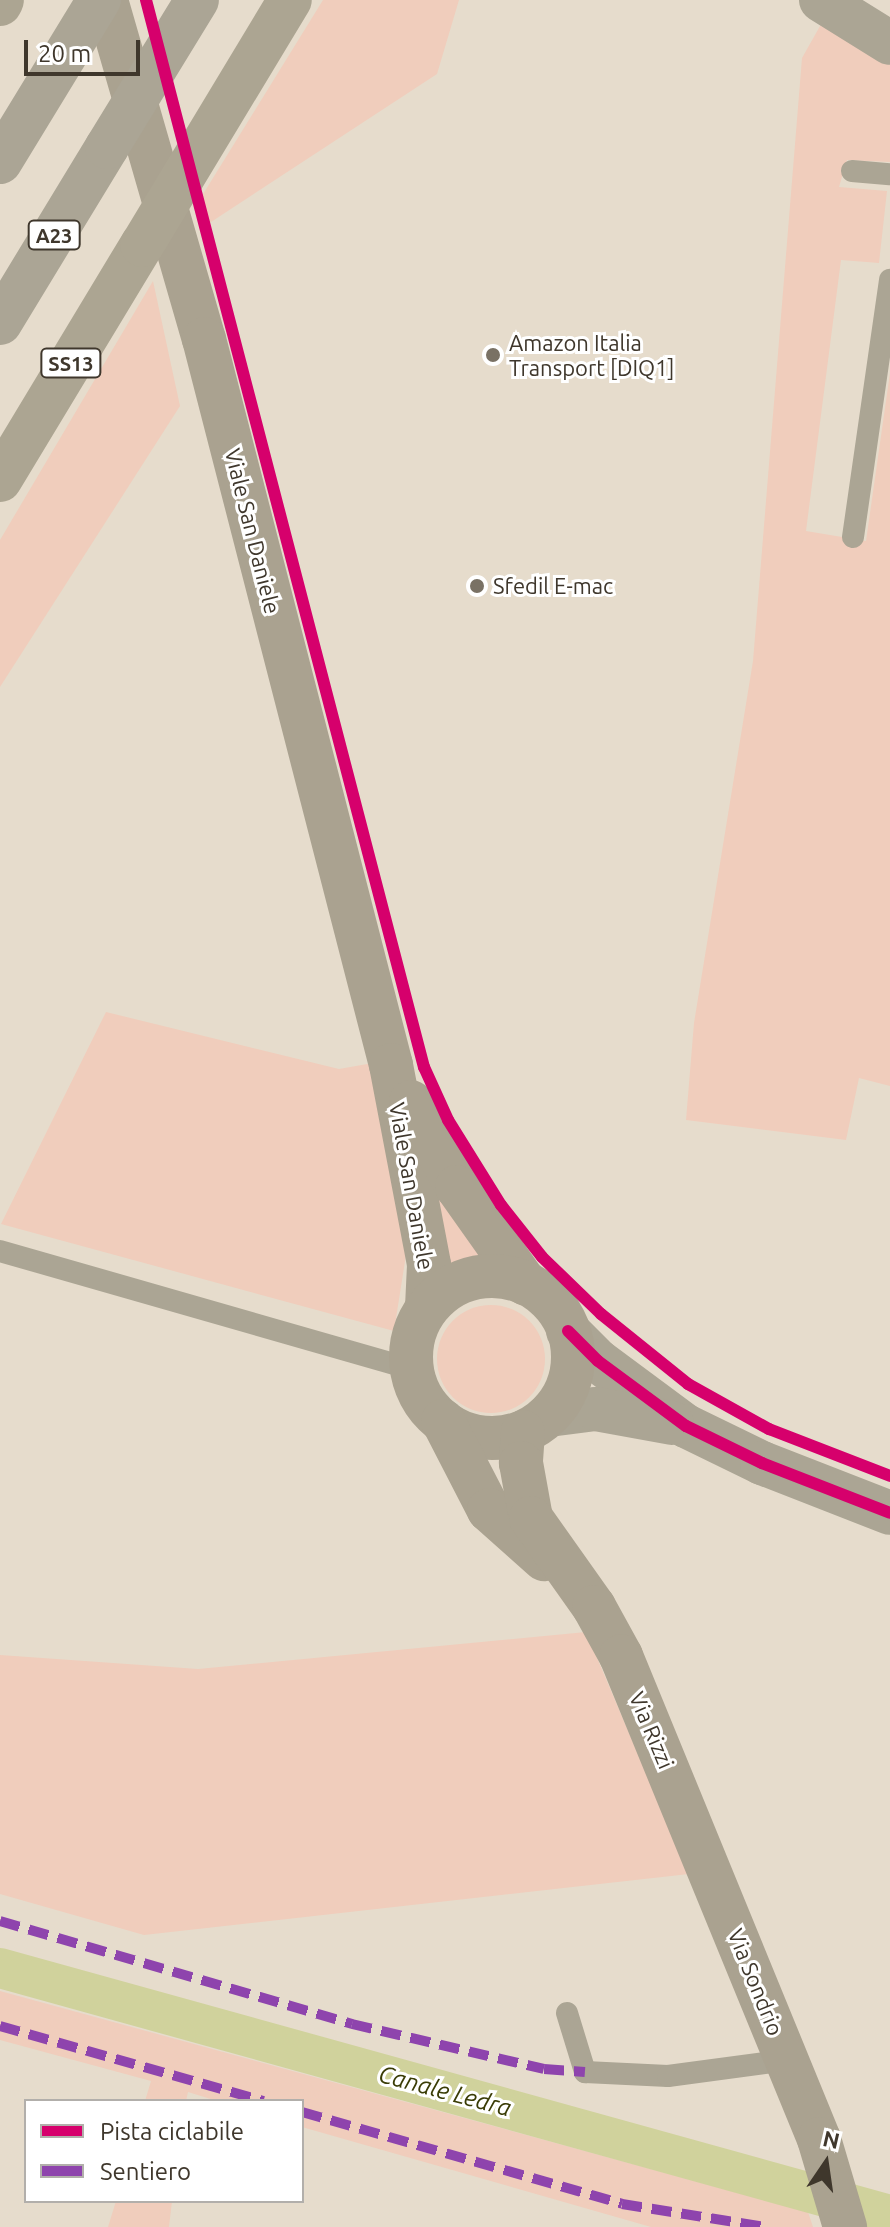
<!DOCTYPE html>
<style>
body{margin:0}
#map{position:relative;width:890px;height:2227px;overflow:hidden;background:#e6dccc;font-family:Ubuntu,sans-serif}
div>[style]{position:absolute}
.green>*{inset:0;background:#f0cdbc}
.round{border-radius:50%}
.canal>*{height:40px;margin:-20px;padding:0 20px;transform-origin:20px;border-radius:20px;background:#d0d29c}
.service>*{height:22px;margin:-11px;padding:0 11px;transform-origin:11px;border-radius:11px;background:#aba594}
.minor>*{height:44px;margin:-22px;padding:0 22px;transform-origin:22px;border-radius:22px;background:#aba594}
.tertiary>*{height:44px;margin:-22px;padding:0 22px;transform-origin:22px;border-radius:22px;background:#aba594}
.secondary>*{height:44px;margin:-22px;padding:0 22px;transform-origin:22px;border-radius:22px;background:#aaa290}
.secondary>.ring{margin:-22px;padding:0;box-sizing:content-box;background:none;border:44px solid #aaa290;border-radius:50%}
.trunk>*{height:44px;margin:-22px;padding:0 22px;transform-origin:22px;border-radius:22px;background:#aca592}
.motorway>*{height:44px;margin:-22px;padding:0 22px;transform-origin:22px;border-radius:22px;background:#aba595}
.trunk-bridge>*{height:44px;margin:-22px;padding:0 22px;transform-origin:22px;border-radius:22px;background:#aca592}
.motorway-bridge>*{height:44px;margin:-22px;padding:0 22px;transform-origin:22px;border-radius:22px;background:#aba595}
.quiet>*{height:10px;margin-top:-5px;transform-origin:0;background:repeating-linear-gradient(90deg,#8e44ad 0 20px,transparent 0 30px)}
.cycleway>*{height:12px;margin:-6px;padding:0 6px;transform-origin:6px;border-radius:6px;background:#d6006c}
.dots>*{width:22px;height:22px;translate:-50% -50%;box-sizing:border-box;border:4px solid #fff;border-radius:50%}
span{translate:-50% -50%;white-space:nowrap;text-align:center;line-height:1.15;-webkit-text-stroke:6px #fff;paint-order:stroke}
.shield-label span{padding:2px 6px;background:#fff;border:2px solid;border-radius:6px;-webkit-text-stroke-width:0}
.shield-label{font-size:20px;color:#3f372c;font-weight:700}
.poi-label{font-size:22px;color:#3f372c}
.left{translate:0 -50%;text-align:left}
.street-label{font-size:22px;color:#3f372c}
.water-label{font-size:24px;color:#3a3c06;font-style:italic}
.legend{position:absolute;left:24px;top:2099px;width:280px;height:104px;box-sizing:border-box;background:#fff;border:2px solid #b2afab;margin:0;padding:10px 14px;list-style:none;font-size:24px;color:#3f372c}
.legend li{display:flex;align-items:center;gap:16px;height:40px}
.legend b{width:40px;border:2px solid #b2afab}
.north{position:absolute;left:786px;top:2123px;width:80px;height:80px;-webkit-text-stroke:6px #fff;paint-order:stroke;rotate:13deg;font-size:22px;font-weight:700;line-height:32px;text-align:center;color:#3f372c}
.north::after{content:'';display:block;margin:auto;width:28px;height:36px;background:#3f372c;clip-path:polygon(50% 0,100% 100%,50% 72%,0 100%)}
.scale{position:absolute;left:24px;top:40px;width:116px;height:36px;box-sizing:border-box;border:4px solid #3f372c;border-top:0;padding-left:10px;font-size:24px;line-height:28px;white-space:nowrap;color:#3f372c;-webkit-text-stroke:6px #fff;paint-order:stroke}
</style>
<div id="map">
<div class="green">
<div style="clip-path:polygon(323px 0,459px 0,437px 74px,208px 224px,200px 199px)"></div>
<div style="clip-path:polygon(824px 19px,890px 58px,890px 162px,847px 160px,839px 187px,887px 191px,879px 263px,841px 260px,806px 531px,866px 541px,890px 373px,890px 1086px,859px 1078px,846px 1140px,686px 1120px,694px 1023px,753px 661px,802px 58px)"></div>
<div style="clip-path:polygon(153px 281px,180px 406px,0 687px,0 540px)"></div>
<div style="clip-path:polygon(106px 1012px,339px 1069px,373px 1063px,406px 1255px,394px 1331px,1px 1224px)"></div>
<div style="clip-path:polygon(425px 1163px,492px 1261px,441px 1275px)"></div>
<div class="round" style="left:437px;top:1305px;width:108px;height:108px"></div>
<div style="clip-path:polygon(586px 1632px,689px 1874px,144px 1935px,0 1894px,0 1655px,198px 1669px)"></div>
<div style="clip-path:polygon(0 1991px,808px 2212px,813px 2227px,651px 2227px,302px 2127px,302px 2101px,217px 2101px,188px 2092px,186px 2101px,145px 2101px,151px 2081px,0 2040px)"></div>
<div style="clip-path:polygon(116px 2201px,172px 2201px,169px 2227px,108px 2227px)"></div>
</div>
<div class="canal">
<div style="left:0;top:1968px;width:924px;rotate:15.51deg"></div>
</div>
<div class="service">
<div style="left:852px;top:171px;width:38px;rotate:5deg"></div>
<div style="left:853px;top:537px;width:260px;rotate:-81.8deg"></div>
<div style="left:0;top:1251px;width:429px;rotate:16deg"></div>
<div style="left:567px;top:2013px;width:62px;rotate:73deg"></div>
<div style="left:585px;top:2072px;width:83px;rotate:2.8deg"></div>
<div style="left:668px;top:2076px;width:121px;rotate:-7.6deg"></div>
</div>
<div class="minor">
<div style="left:821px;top:0;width:81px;rotate:31.9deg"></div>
</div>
<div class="tertiary">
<div style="left:568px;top:1331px;width:42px;rotate:45deg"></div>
<div style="left:598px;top:1361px;width:109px;rotate:36.5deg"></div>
<div style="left:686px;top:1426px;width:85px;rotate:26deg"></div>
<div style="left:762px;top:1463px;width:137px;rotate:21.3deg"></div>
<div style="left:549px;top:1415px;width:47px;rotate:-7.3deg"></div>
<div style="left:596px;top:1409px;width:77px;rotate:10.4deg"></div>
</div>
<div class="secondary">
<div style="left:106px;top:0;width:353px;rotate:73.9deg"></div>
<div style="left:204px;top:339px;width:750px;rotate:75.56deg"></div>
<div style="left:391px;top:1065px;width:204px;rotate:79.2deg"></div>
<div style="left:429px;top:1265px;width:43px;rotate:92.7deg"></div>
<div style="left:411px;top:1102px;width:97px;rotate:61.6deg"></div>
<div style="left:457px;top:1187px;width:118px;rotate:54.7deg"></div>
<div class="ring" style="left:411px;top:1276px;width:118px;height:118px"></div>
<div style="left:443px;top:1421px;width:100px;rotate:62.7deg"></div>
<div style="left:489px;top:1510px;width:74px;rotate:41.7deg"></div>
<div style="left:523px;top:1432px;width:31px;rotate:94deg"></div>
<div style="left:521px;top:1463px;width:56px;rotate:79.7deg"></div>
<div style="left:531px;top:1518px;width:109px;rotate:54.7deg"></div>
<div style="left:594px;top:1607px;width:56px;rotate:61.1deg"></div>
<div style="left:621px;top:1656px;width:522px;rotate:67.71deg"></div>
<div style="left:819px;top:2139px;width:92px;rotate:73.5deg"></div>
</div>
<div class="trunk">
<div style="left:0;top:4px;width:4px;rotate:-63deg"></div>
<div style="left:0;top:480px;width:275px;rotate:-58.9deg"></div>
</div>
<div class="motorway">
<div style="left:0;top:162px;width:190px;rotate:-58.6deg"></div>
<div style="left:0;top:323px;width:206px;rotate:-58.7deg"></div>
</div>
<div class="trunk-bridge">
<div style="left:142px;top:245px;width:286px;rotate:-58.9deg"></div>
</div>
<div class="motorway-bridge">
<div style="left:107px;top:147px;width:172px;rotate:-58.5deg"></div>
</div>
<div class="quiet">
<div style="left:0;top:1921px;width:367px;rotate:16.3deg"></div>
<div style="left:352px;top:2024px;width:197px;rotate:13.2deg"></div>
<div style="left:544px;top:2069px;width:41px;rotate:4.2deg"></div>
<div style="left:0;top:2026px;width:274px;rotate:15.9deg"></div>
<div style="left:302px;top:2112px;width:333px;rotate:16deg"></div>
<div style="left:622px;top:2204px;width:145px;rotate:9.1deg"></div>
</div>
<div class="cycleway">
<div style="left:146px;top:0;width:1103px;rotate:75.4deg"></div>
<div style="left:424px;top:1067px;width:58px;rotate:65.6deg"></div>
<div style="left:448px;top:1120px;width:100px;rotate:58.1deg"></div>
<div style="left:501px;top:1205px;width:66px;rotate:51.7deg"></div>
<div style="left:542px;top:1257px;width:82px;rotate:44deg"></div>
<div style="left:601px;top:1314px;width:112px;rotate:38.8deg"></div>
<div style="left:688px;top:1384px;width:93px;rotate:29.1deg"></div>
<div style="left:769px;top:1429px;width:130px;rotate:21.2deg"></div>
<div style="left:568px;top:1331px;width:42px;rotate:45deg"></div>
<div style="left:598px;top:1361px;width:109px;rotate:36.5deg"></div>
<div style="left:686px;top:1426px;width:85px;rotate:26deg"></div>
<div style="left:762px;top:1463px;width:137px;rotate:21.3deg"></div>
</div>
<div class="dots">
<div style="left:493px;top:355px;background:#797164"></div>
<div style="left:477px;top:586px;background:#797164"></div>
</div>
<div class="shield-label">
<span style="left:54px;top:235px">A23</span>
<span style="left:71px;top:363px">SS13</span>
</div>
<div class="poi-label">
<span class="left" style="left:509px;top:355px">Amazon Italia<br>Transport [DIQ1]</span>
<span class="left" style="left:493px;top:586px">Sfedil E-mac</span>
</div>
<div class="street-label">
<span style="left:253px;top:531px;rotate:76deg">Viale San Daniele</span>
<span style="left:412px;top:1186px;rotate:80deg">Viale San Daniele</span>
<span style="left:652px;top:1730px;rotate:67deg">Via Rizzi</span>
<span style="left:756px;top:1982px;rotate:68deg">Via Sondrio</span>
</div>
<div class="water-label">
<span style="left:445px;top:2091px;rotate:15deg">Canale Ledra</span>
</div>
<ul class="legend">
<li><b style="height:10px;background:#d6006c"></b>Pista ciclabile</li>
<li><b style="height:10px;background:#8e44ad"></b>Sentiero</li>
</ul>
<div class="north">N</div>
<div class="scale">20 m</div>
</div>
